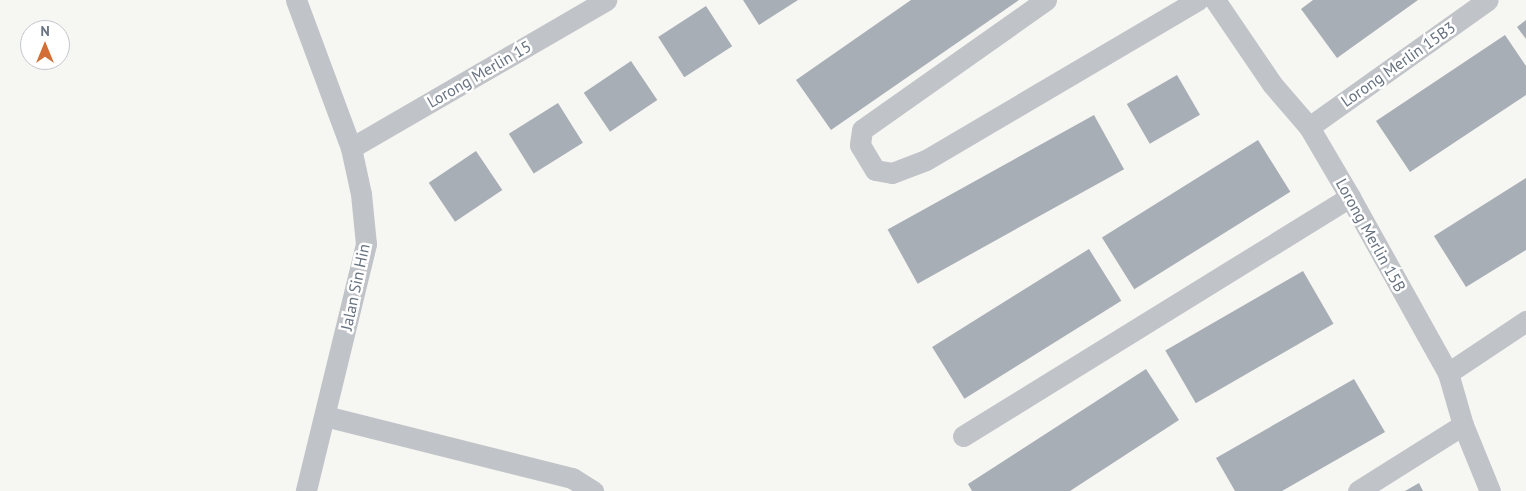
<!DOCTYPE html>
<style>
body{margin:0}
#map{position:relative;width:1526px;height:491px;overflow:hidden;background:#f6f6f3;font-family:"PT Sans",sans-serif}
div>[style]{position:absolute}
.building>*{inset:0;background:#a8aeb5;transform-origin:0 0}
.minor>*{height:21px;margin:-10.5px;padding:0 10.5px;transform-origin:10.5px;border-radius:10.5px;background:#c0c3c7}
span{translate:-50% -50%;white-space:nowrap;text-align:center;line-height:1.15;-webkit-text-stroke:5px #fff;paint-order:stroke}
.street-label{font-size:16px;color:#687381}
.north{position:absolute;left:20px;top:20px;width:50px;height:50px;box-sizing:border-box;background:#fff;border:1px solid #c3c7cd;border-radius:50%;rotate:0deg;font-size:14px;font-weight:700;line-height:20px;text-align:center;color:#687381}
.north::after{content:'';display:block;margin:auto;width:18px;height:22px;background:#d36e36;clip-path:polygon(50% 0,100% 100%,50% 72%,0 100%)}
</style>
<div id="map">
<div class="building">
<div style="clip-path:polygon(743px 0,798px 0,759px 25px)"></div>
<div style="clip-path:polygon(911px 0,1019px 0,831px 130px,796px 80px)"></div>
<div style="clip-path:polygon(1313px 0,1418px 0,1337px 58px,1301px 9px)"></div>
<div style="left:706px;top:6px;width:48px;height:57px;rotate:57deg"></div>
<div style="clip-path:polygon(1526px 20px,1526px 39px,1517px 27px)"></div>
<div style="clip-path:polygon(1505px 35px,1526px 66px,1526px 95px,1410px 172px,1376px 121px)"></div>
<div style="left:631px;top:61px;width:47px;height:57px;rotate:56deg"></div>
<div style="left:1177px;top:75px;width:46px;height:58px;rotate:60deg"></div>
<div style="left:558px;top:103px;width:47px;height:58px;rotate:58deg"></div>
<div style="left:1094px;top:115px;width:62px;height:236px;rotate:61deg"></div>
<div style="left:1258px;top:140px;width:61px;height:184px;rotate:58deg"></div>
<div style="left:476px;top:151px;width:47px;height:57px;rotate:56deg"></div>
<div style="clip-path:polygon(1526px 178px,1526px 250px,1466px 287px,1434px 236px)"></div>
<div style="left:1089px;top:249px;width:61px;height:185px;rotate:58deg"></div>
<div style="left:1303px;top:271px;width:61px;height:159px;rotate:60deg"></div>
<div style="clip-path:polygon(1146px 369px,1179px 420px,1070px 491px,972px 491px,968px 484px)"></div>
<div style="clip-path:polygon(1354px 379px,1385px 432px,1282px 491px,1235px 491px,1216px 458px)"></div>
<div style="clip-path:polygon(1419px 483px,1423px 491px,1405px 491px)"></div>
</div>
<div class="minor">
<div style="left:296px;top:0;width:158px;rotate:69.6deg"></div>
<div style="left:351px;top:148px;width:47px;rotate:77.7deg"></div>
<div style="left:361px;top:194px;width:50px;rotate:84.3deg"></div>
<div style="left:366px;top:244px;width:254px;rotate:103.7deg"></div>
<div style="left:1046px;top:0;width:225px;rotate:144.8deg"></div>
<div style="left:862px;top:130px;width:15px;rotate:98deg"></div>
<div style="left:860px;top:145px;width:29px;rotate:59deg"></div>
<div style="left:875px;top:170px;width:17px;rotate:10deg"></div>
<div style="left:892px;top:173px;width:36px;rotate:-21deg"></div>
<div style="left:926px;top:160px;width:316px;rotate:-30.5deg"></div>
<div style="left:1215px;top:0;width:102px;rotate:55.8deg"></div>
<div style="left:1272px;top:84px;width:57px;rotate:49.3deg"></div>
<div style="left:1309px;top:127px;width:81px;rotate:59.6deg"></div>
<div style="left:1350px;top:197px;width:201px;rotate:60.9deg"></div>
<div style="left:1448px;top:373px;width:54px;rotate:73.9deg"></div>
<div style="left:1463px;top:425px;width:71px;rotate:67.8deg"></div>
<div style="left:1309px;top:127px;width:219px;rotate:-35.4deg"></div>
<div style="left:351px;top:148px;width:295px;rotate:-30.1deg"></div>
<div style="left:1448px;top:373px;width:94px;rotate:-33.7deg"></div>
<div style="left:325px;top:416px;width:255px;rotate:14.1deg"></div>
<div style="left:572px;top:478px;width:25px;rotate:32deg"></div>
<div style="left:963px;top:436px;width:455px;rotate:-31.7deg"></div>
<div style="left:1358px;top:491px;width:124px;rotate:-32.2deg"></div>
</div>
<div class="street-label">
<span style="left:1398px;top:64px;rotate:-35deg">Lorong Merlin 15B3</span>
<span style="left:479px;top:74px;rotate:-30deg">Lorong Merlin 15</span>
<span style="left:1371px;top:235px;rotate:61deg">Lorong Merlin 15B</span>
<span style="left:355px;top:287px;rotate:-78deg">Jalan Sin Hin</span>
</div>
<div class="north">N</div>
</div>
